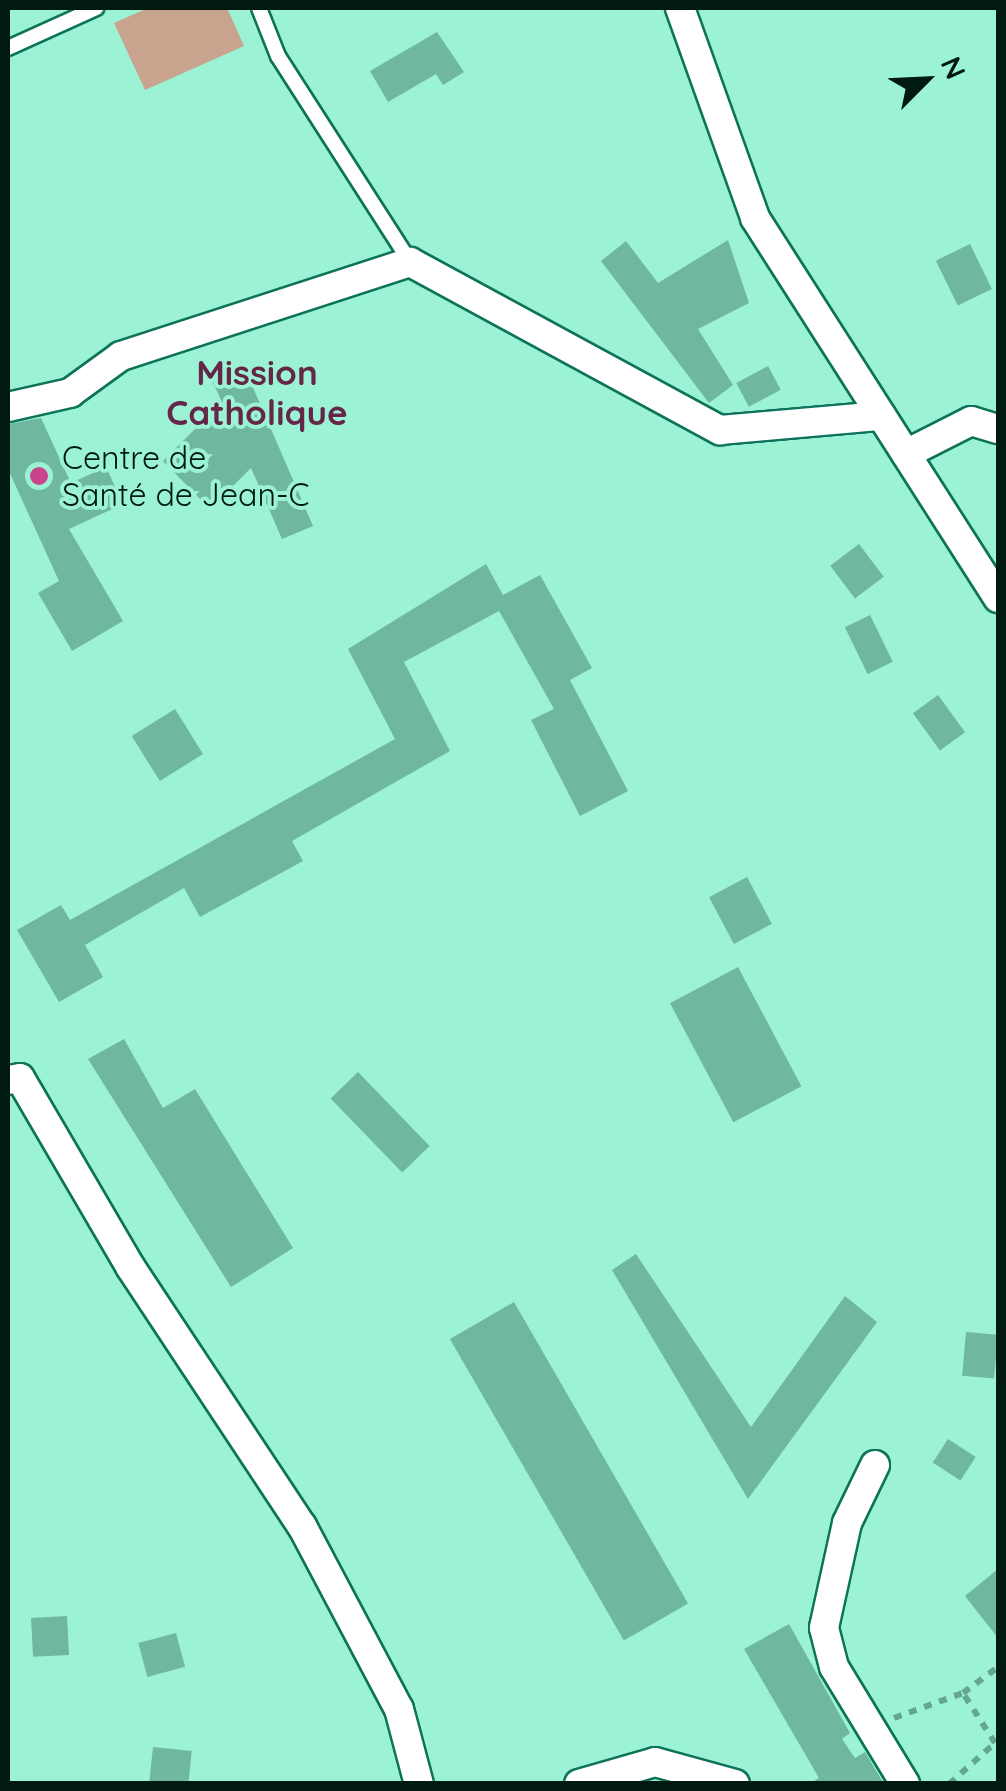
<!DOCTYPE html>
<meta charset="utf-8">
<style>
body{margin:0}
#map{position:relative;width:1006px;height:1791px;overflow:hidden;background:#9bf2d4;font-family:Quicksand,sans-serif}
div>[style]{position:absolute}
.green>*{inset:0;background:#c8a38e}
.building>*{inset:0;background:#70b79f;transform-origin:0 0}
.path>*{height:6px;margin-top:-3px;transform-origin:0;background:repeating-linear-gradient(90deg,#64a690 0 8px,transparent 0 16px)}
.roads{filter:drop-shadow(2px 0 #0d735a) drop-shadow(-2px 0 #0d735a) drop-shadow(0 2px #0d735a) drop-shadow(0 -2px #0d735a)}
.service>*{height:14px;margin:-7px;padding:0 7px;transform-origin:7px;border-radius:7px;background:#fff}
.minor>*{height:28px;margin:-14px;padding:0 14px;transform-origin:14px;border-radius:14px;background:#fff}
.dots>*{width:28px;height:28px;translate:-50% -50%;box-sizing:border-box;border:5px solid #9bf2d4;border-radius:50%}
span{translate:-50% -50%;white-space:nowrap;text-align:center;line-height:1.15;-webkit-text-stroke:8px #9bf2d4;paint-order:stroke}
.poi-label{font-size:32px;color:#001a12}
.left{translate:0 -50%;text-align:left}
.neighbourhood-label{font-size:35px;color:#652647;font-weight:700}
.frame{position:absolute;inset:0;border:10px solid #001a12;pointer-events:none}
.north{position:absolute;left:876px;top:30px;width:100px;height:100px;-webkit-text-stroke:8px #9bf2d4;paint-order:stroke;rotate:66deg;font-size:28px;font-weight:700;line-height:40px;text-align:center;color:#001a12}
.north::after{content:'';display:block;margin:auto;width:35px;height:45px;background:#001a12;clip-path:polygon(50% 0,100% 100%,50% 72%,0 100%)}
</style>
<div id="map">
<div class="green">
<div style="clip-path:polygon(148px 8px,227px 8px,244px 46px,145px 90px,114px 23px)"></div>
</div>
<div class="building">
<div style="clip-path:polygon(437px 32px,464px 72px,443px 85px,436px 74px,388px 102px,370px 71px)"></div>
<div style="clip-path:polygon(728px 240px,749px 303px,698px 329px,733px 385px,709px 403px,601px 261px,626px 241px,658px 283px)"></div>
<div style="left:970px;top:244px;width:50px;height:38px;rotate:64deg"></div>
<div style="clip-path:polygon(242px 362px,313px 526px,282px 539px,251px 468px,210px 509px,163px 461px,222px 402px,210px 376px)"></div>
<div style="left:768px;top:366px;width:27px;height:36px;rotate:62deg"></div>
<div style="clip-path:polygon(41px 418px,71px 483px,106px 467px,123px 504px,69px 529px,123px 621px,72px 651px,38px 593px,59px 581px,8px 469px,8px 424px)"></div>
<div style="left:859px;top:544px;width:41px;height:36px;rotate:53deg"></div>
<div style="clip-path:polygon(486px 564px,503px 595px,540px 575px,592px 668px,570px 680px,628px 791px,580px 816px,531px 720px,554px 709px,499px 611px,404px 662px,450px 751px,292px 841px,303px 861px,200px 917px,184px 888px,85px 945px,103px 977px,59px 1002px,17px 930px,61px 905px,70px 920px,395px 739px,348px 649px)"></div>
<div style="left:870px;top:615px;width:52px;height:28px;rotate:64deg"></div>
<div style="left:938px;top:695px;width:46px;height:31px;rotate:54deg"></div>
<div style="left:175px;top:709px;width:53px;height:51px;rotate:58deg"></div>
<div style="left:747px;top:877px;width:53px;height:43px;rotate:62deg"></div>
<div style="left:738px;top:967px;width:135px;height:77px;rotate:62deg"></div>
<div style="clip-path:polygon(124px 1039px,163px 1108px,195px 1089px,293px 1248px,231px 1287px,88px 1059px)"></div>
<div style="left:358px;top:1072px;width:103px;height:38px;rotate:46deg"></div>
<div style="clip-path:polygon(636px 1254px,751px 1427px,845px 1296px,877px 1322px,748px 1499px,612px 1270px)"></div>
<div style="left:514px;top:1302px;width:348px;height:74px;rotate:60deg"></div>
<div style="left:966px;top:1332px;width:32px;height:44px;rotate:5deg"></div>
<div style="left:948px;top:1439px;width:33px;height:28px;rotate:33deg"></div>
<div style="clip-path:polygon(998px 1569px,998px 1638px,965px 1596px)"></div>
<div style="left:67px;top:1616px;width:39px;height:36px;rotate:87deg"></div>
<div style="clip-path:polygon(789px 1624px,850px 1733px,842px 1739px,855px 1758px,865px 1752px,884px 1784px,809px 1784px,819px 1778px,744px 1649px)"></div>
<div style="left:176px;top:1633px;width:35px;height:39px;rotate:75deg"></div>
<div style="left:153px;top:1747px;width:39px;height:37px;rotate:6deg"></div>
</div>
<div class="path">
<div style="left:894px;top:1718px;width:73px;rotate:-19.9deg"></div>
<div style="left:963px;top:1693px;width:44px;rotate:-36.6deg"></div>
<div style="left:949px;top:1784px;width:62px;rotate:-41.7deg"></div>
<div style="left:995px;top:1743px;width:59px;rotate:-122.6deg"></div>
</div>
<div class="roads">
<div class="service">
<div style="left:259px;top:8px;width:52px;rotate:68.4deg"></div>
<div style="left:278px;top:56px;width:245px;rotate:57.3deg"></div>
<div style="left:8px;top:48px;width:97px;rotate:-24.4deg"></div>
</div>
<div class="minor">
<div style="left:680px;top:8px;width:223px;rotate:70.3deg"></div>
<div style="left:755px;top:218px;width:451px;rotate:57.4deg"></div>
<div style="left:8px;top:407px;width:64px;rotate:-12.7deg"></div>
<div style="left:70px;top:393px;width:63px;rotate:-36deg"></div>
<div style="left:121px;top:356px;width:304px;rotate:-18deg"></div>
<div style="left:410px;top:262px;width:353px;rotate:28.5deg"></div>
<div style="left:720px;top:430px;width:162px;rotate:-5deg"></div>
<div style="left:906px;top:454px;width:73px;rotate:-26.9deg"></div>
<div style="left:971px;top:421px;width:28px;rotate:17deg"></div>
<div style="left:8px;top:1080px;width:12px;rotate:-9deg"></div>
<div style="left:20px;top:1078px;width:220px;rotate:59.7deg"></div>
<div style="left:131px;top:1268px;width:310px;rotate:56.5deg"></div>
<div style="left:302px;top:1526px;width:207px;rotate:62.1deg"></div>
<div style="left:399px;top:1709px;width:78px;rotate:75.1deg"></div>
<div style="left:875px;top:1465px;width:64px;rotate:115.8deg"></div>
<div style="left:847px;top:1523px;width:107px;rotate:102.4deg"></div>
<div style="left:824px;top:1628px;width:40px;rotate:75.6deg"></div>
<div style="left:834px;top:1667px;width:137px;rotate:58.7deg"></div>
<div style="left:579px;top:1784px;width:79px;rotate:-16.1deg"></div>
<div style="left:655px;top:1762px;width:83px;rotate:15.4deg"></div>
</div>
</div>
<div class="dots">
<div style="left:39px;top:476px;background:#c8458c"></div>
</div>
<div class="poi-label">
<span class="left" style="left:62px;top:476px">Centre de<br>Santé de Jean-C</span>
</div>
<div class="neighbourhood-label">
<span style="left:257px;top:392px">Mission<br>Catholique</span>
</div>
<div class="frame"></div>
<div class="north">N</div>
</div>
